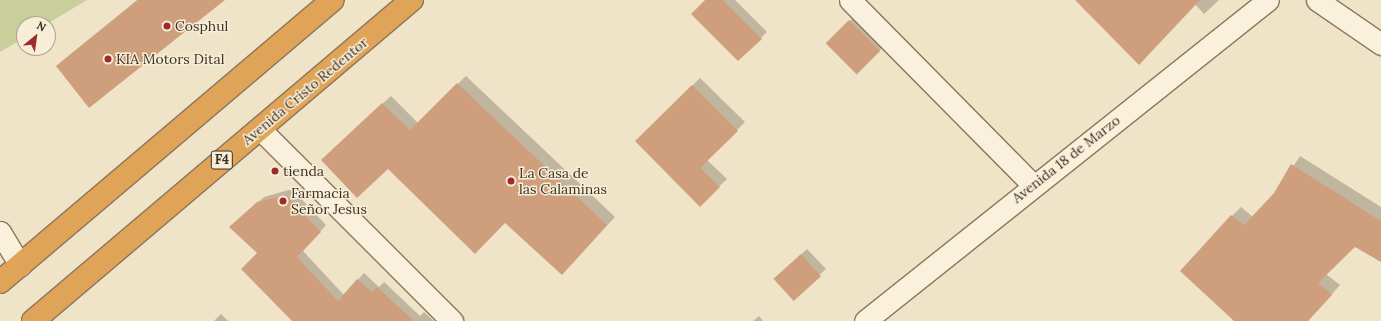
<!DOCTYPE html>
<meta charset="utf-8">
<style>
body{margin:0}
#map{position:relative;width:1381px;height:321px;overflow:hidden;background:#f0e4c8;font-family:Lora,serif}
div>[style]{position:absolute}
.green>*{inset:0;background:#c9cf9b}
.shadow>*{inset:0;background:#0003;transform-origin:0 0}
.building>*{inset:0;background:#cf9f7d;transform-origin:0 0}
.roads{filter:drop-shadow(1px 0 #8d765c) drop-shadow(-1px 0 #8d765c) drop-shadow(0 1px #8d765c) drop-shadow(0 -1px #8d765c)}
.street>*{height:21px;margin:-10.5px;padding:0 10.5px;transform-origin:10.5px;border-radius:10.5px;background:#faf1dc}
.highway>*{height:22px;margin:-11px;padding:0 11px;transform-origin:11px;border-radius:11px;background:#e0a458}
.dots>*{width:11px;height:11px;translate:-50% -50%;box-sizing:border-box;border:2px solid #f7eed8;border-radius:50%}
span{translate:-50% -50%;white-space:nowrap;text-align:center;line-height:1.15;-webkit-text-stroke:3px #f7eed8;paint-order:stroke}
.shield-label span{padding:1px 3px;background:#f7eed8;border:1px solid;border-radius:3px;-webkit-text-stroke-width:0}
.shield-label{font-size:13px;color:#3d2e20;font-weight:700}
.poi-label{font-size:14px;color:#3d2e20}
.left{translate:0 -50%;text-align:left}
.street-label{font-size:14px;color:#3d2e20}
.north{position:absolute;left:16px;top:16px;width:40px;height:40px;box-sizing:border-box;background:#f7eed8;border:1px solid #ada18e;border-radius:50%;rotate:29deg;font-size:11px;font-weight:700;line-height:16px;text-align:center;color:#3d2e20}
.north::after{content:'';display:block;margin:auto;width:14px;height:18px;background:#9e2a2b;clip-path:polygon(50% 0,100% 100%,50% 72%,0 100%)}
</style>
<div id="map">
<div class="green">
<div style="clip-path:polygon(0 0,87px 0,47px 24px,24px 24px,24px 38px,0 52px)"></div>
</div>
<div class="shadow">
<div style="clip-path:polygon(137px 0,224px 0,57px 66px,66px 58px)"></div>
<div style="clip-path:polygon(706px 0,735px 0,767px 32px,738px 60px)"></div>
<div style="clip-path:polygon(1077px 0,1219px 0,1204px 14px,1195px 4px)"></div>
<div style="left:856px;top:15px;width:42px;height:40px;rotate:46deg"></div>
<div style="clip-path:polygon(466px 76px,615px 217px,570px 266px,505px 221px,388px 168px,330px 152px,391px 96px,418px 123px)"></div>
<div style="clip-path:polygon(700px 78px,745px 122px,707px 160px,727px 179px,700px 205px,636px 141px)"></div>
<div style="clip-path:polygon(1300px 156px,1381px 207px,1381px 261px,1355px 246px,1326px 274px,1340px 285px,1308px 321px,1236px 321px,1232px 216px,1241px 207px,1253px 217px,1275px 194px)"></div>
<div style="clip-path:polygon(292px 189px,326px 225px,303px 251px,344px 295px,364px 273px,379px 287px,384px 282px,420px 316px,424px 312px,434px 321px,295px 321px,259px 253px,237px 221px,264px 197px)"></div>
<div style="clip-path:polygon(807px 249px,826px 269px,794px 298px,781px 273px)"></div>
<div style="clip-path:polygon(221px 314px,228px 321px,214px 321px)"></div>
<div style="clip-path:polygon(759px 316px,763px 321px,753px 321px)"></div>
</div>
<div class="building">
<div style="clip-path:polygon(138px 0,225px 0,89px 108px,56px 66px)"></div>
<div style="clip-path:polygon(705px 0,723px 0,762px 39px,738px 61px,691px 14px)"></div>
<div style="clip-path:polygon(1075px 0,1200px 0,1139px 65px)"></div>
<div style="left:849px;top:20px;width:44px;height:33px;rotate:45deg"></div>
<div style="clip-path:polygon(457px 83px,607px 225px,562px 275px,505px 223px,475px 254px,388px 169px,357px 198px,321px 160px,382px 103px,410px 130px)"></div>
<div style="clip-path:polygon(692px 85px,738px 131px,700px 168px,720px 187px,700px 207px,635px 141px)"></div>
<div style="clip-path:polygon(1291px 164px,1381px 221px,1381px 262px,1355px 247px,1318px 283px,1332px 295px,1308px 321px,1234px 321px,1180px 271px,1231px 215px,1244px 225px,1274px 193px)"></div>
<div style="clip-path:polygon(286px 195px,321px 232px,297px 257px,338px 301px,357px 279px,372px 292px,377px 287px,414px 321px,292px 321px,241px 269px,257px 253px,229px 227px,257px 202px)"></div>
<div style="left:801px;top:254px;width:30px;height:37px;rotate:48deg"></div>
</div>
<div class="roads">
<div class="street">
<div style="left:850px;top:0;width:260px;rotate:45.3deg"></div>
<div style="left:1317px;top:0;width:78px;rotate:34.5deg"></div>
<div style="left:260px;top:129px;width:272px;rotate:45deg"></div>
<div style="left:0;top:232px;width:39px;rotate:59deg"></div>
<div style="left:865px;top:321px;width:515px;rotate:-38.54deg"></div>
</div>
<div class="highway">
<div style="left:0;top:282px;width:436px;rotate:-40.3deg"></div>
<div style="left:33px;top:321px;width:497px;rotate:-40.3deg"></div>
</div>
</div>
<div class="dots">
<div style="left:167px;top:26px;background:#9e2a2b"></div>
<div style="left:108px;top:59px;background:#9e2a2b"></div>
<div style="left:275px;top:171px;background:#9e2a2b"></div>
<div style="left:511px;top:181px;background:#9e2a2b"></div>
<div style="left:283px;top:201px;background:#9e2a2b"></div>
</div>
<div class="shield-label">
<span style="left:222px;top:160px">F4</span>
</div>
<div class="poi-label">
<span class="left" style="left:175px;top:26px">Cosphul</span>
<span class="left" style="left:116px;top:59px">KIA Motors Dital</span>
<span class="left" style="left:283px;top:171px">tienda</span>
<span class="left" style="left:519px;top:181px">La Casa de<br>las Calaminas</span>
<span class="left" style="left:291px;top:201px">Farmacia<br>Señor Jesus</span>
</div>
<div class="street-label">
<span style="left:305px;top:91px;rotate:-40deg">Avenida Cristo Redentor</span>
<span style="left:1066px;top:159px;rotate:-38deg">Avenida 18 de Marzo</span>
</div>
<div class="north">N</div>
</div>
